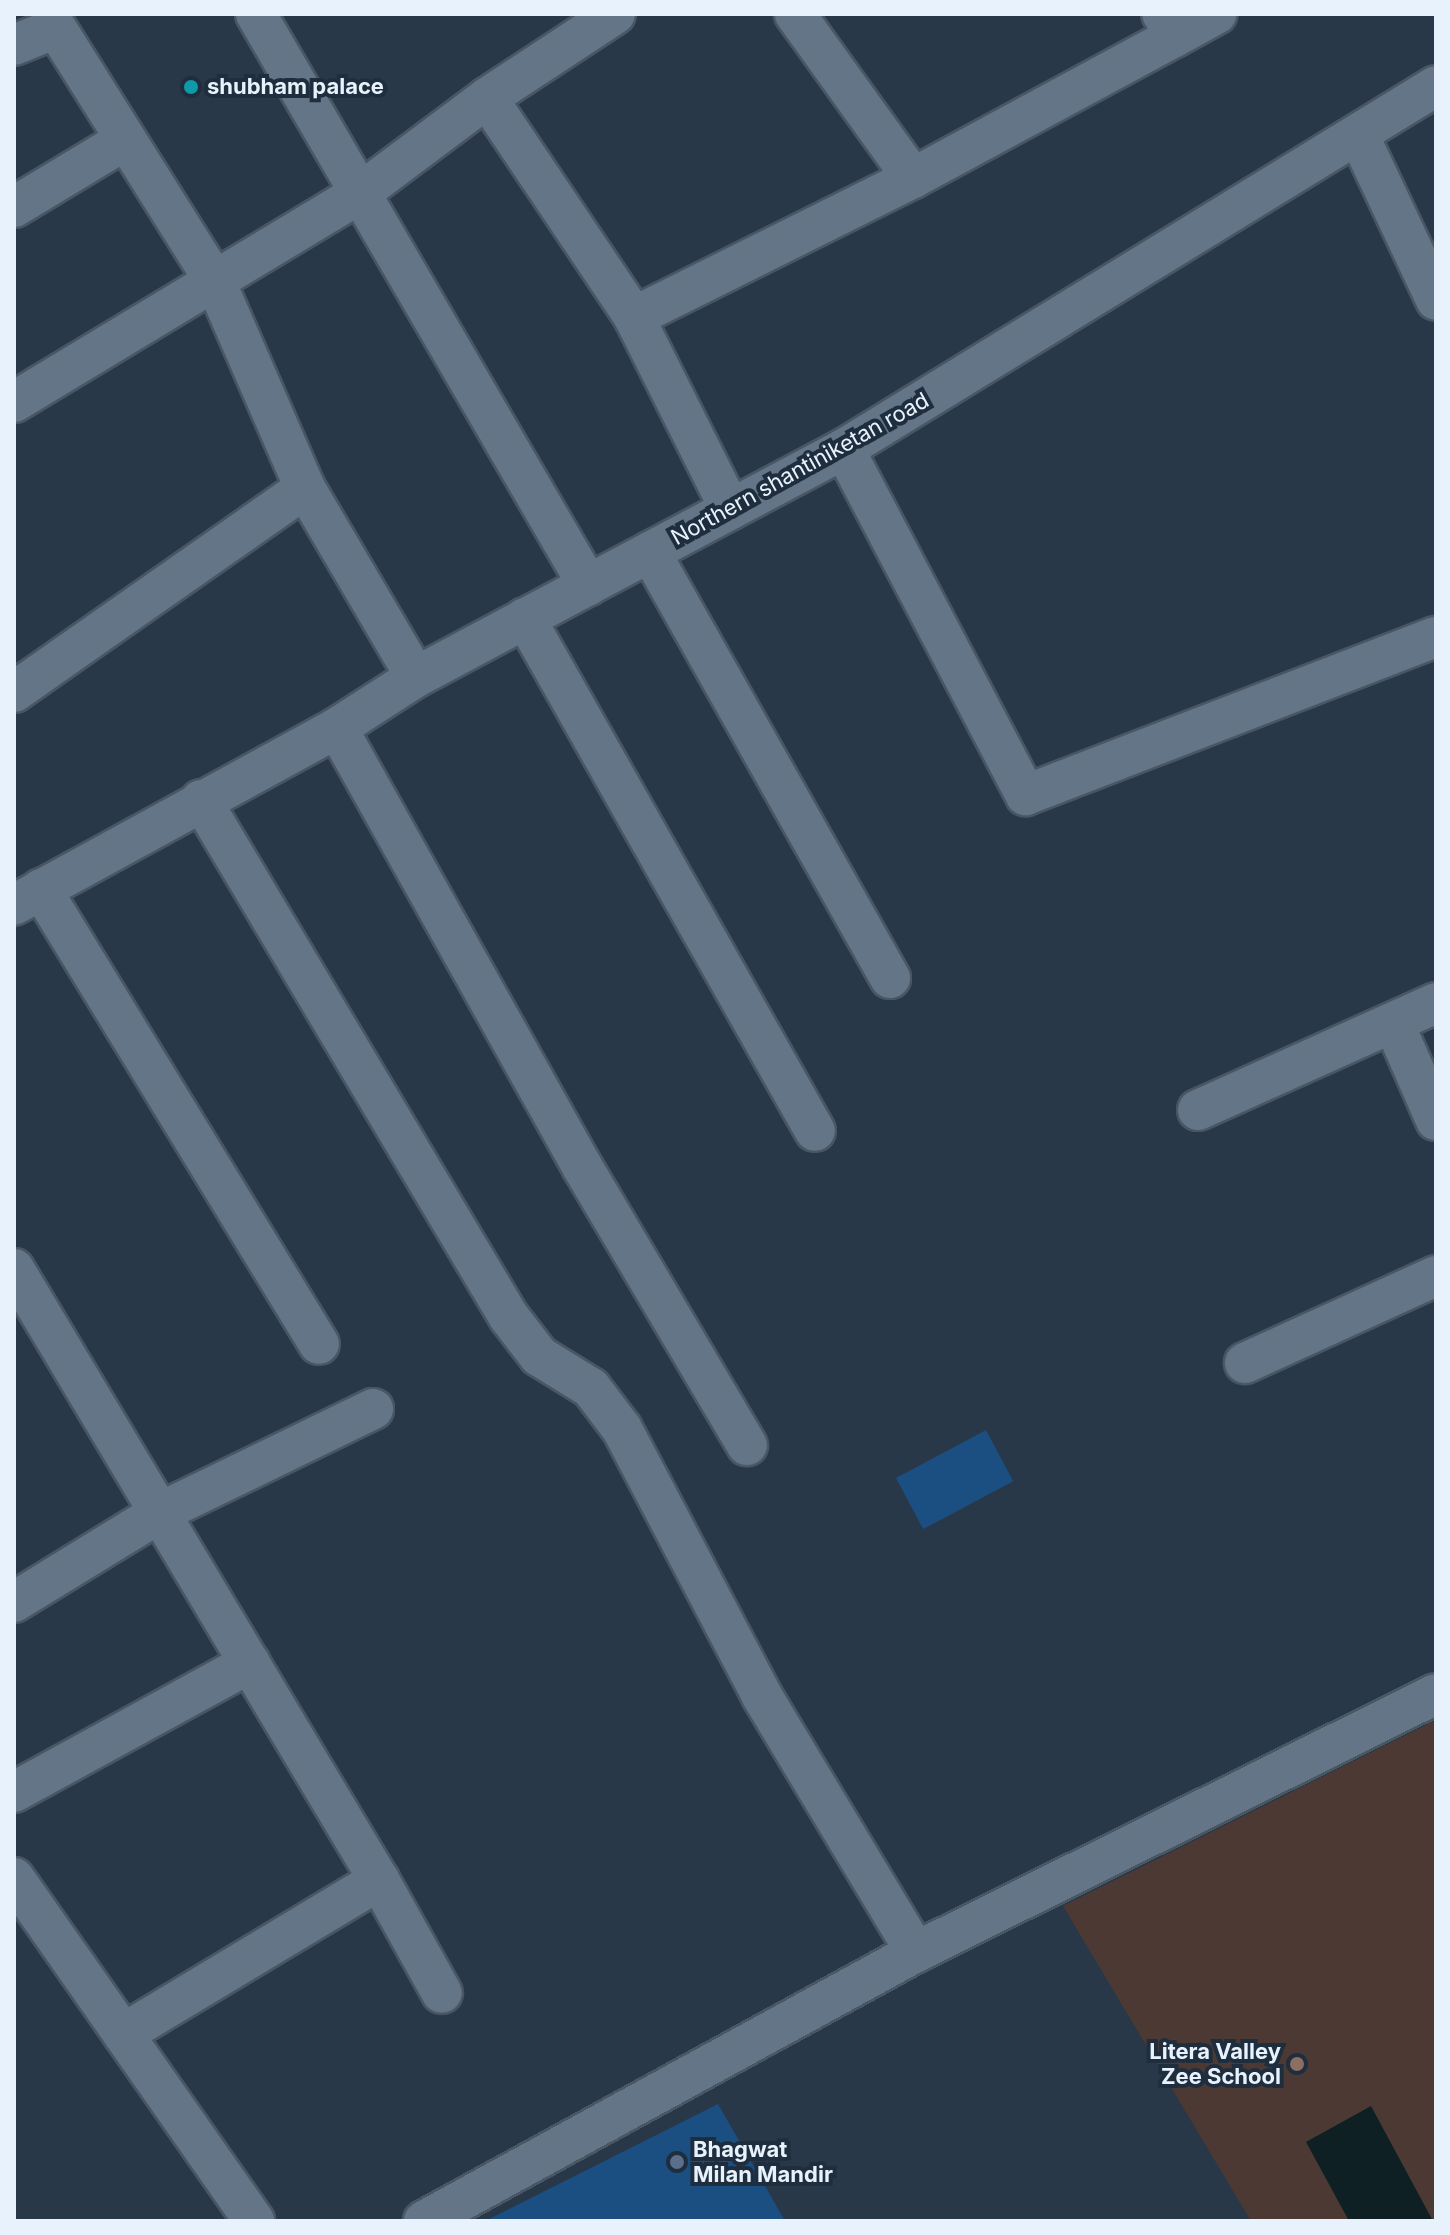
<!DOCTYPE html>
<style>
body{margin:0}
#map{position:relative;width:1450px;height:2235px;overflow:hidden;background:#293848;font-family:Inter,sans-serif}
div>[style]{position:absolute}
.education>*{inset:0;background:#4c3933}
.water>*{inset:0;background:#0e2023}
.building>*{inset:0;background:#1b4e81;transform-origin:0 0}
.roads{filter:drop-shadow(2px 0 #495664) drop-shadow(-2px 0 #495664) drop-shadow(0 2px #495664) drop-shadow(0 -2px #495664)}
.minor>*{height:40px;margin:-20px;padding:0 20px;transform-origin:20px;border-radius:20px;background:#647588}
.dots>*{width:22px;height:22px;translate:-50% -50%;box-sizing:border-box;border:4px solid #1f2e3e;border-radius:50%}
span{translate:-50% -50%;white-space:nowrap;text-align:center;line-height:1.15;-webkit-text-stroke:8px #1f2e3e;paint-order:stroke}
.poi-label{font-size:22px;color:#e8f2fc;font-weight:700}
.left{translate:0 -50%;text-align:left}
.right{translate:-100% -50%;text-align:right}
.street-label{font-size:22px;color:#e8f2fc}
.frame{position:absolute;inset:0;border:16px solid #e8f2fc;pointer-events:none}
</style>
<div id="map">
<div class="education">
<div style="clip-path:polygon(1436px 1720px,1436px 2221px,1251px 2221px,1063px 1906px)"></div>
</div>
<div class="water">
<div style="clip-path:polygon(1371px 2106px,1433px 2221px,1349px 2221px,1306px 2142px)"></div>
</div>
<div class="building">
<div style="left:986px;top:1430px;width:58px;height:102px;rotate:62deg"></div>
<div style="clip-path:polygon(718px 2104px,785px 2221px,485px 2221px)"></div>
</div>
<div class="roads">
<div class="minor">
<div style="left:256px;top:14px;width:661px;rotate:59.82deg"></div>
<div style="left:588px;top:585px;width:290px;rotate:-28deg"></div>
<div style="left:844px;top:449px;width:694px;rotate:-31.52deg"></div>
<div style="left:795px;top:14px;width:202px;rotate:54.3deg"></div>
<div style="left:1176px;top:36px;width:46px;rotate:-28.8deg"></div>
<div style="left:14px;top:45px;width:45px;rotate:-22deg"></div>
<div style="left:56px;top:28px;width:299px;rotate:57.9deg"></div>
<div style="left:215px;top:281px;width:226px;rotate:66.5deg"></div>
<div style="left:487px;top:98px;width:153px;rotate:-33.3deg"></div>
<div style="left:1358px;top:134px;width:183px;rotate:64.8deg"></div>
<div style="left:14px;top:207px;width:130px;rotate:-31.1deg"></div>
<div style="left:634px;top:317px;width:215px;rotate:63.4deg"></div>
<div style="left:14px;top:402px;width:404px;rotate:-31.1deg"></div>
<div style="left:360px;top:193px;width:159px;rotate:-36.8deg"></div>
<div style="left:487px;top:98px;width:264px;rotate:56.1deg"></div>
<div style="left:634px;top:317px;width:312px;rotate:-26.5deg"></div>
<div style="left:913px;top:178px;width:299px;rotate:-28.4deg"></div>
<div style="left:1176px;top:36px;width:26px;rotate:-122deg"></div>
<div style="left:844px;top:449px;width:391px;rotate:62.3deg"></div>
<div style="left:1026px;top:795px;width:439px;rotate:-21.1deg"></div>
<div style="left:650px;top:552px;width:489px;rotate:60.6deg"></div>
<div style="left:525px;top:618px;width:589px;rotate:60.52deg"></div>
<div style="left:416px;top:677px;width:195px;rotate:-28.1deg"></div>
<div style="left:14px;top:692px;width:355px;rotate:-35deg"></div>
<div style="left:305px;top:488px;width:219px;rotate:59.6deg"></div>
<div style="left:416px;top:677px;width:94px;rotate:147.2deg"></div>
<div style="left:337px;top:728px;width:368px;rotate:151.3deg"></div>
<div style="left:337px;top:728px;width:504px;rotate:60.79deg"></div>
<div style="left:583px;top:1168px;width:322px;rotate:59.4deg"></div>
<div style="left:201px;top:800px;width:602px;rotate:59.22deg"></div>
<div style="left:509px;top:1317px;width:49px;rotate:52.4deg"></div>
<div style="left:539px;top:1356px;width:61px;rotate:31.6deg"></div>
<div style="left:591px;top:1388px;width:51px;rotate:52.9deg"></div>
<div style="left:622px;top:1429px;width:301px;rotate:62.3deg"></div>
<div style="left:762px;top:1696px;width:299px;rotate:59deg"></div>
<div style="left:41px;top:889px;width:533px;rotate:58.58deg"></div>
<div style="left:1394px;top:1024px;width:105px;rotate:66.4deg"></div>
<div style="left:1198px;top:1110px;width:261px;rotate:-24.2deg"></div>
<div style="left:14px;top:1269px;width:712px;rotate:59.15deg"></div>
<div style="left:379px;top:1880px;width:129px;rotate:60.9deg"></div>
<div style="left:1245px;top:1363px;width:210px;rotate:-24.5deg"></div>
<div style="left:14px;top:1602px;width:170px;rotate:-31.5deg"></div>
<div style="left:159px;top:1513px;width:238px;rotate:-25.9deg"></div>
<div style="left:14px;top:1792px;width:269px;rotate:-28.7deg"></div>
<div style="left:14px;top:1878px;width:419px;rotate:55deg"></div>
<div style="left:123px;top:2034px;width:299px;rotate:-31deg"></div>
<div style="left:424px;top:2221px;width:561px;rotate:-28.67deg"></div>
<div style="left:916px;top:1952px;width:580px;rotate:-26.39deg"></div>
</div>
</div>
<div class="dots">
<div style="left:191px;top:87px;background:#0f9aa8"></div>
<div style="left:1297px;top:2064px;background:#8d6e63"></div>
<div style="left:677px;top:2162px;background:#5c6f8a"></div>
</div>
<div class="poi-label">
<span class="left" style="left:207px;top:87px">shubham palace</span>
<span class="right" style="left:1281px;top:2064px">Litera Valley<br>Zee School</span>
<span class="left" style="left:693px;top:2162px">Bhagwat<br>Milan Mandir</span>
</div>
<div class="street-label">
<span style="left:800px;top:469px;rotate:-29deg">Northern shantiniketan road</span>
</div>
<div class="frame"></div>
</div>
